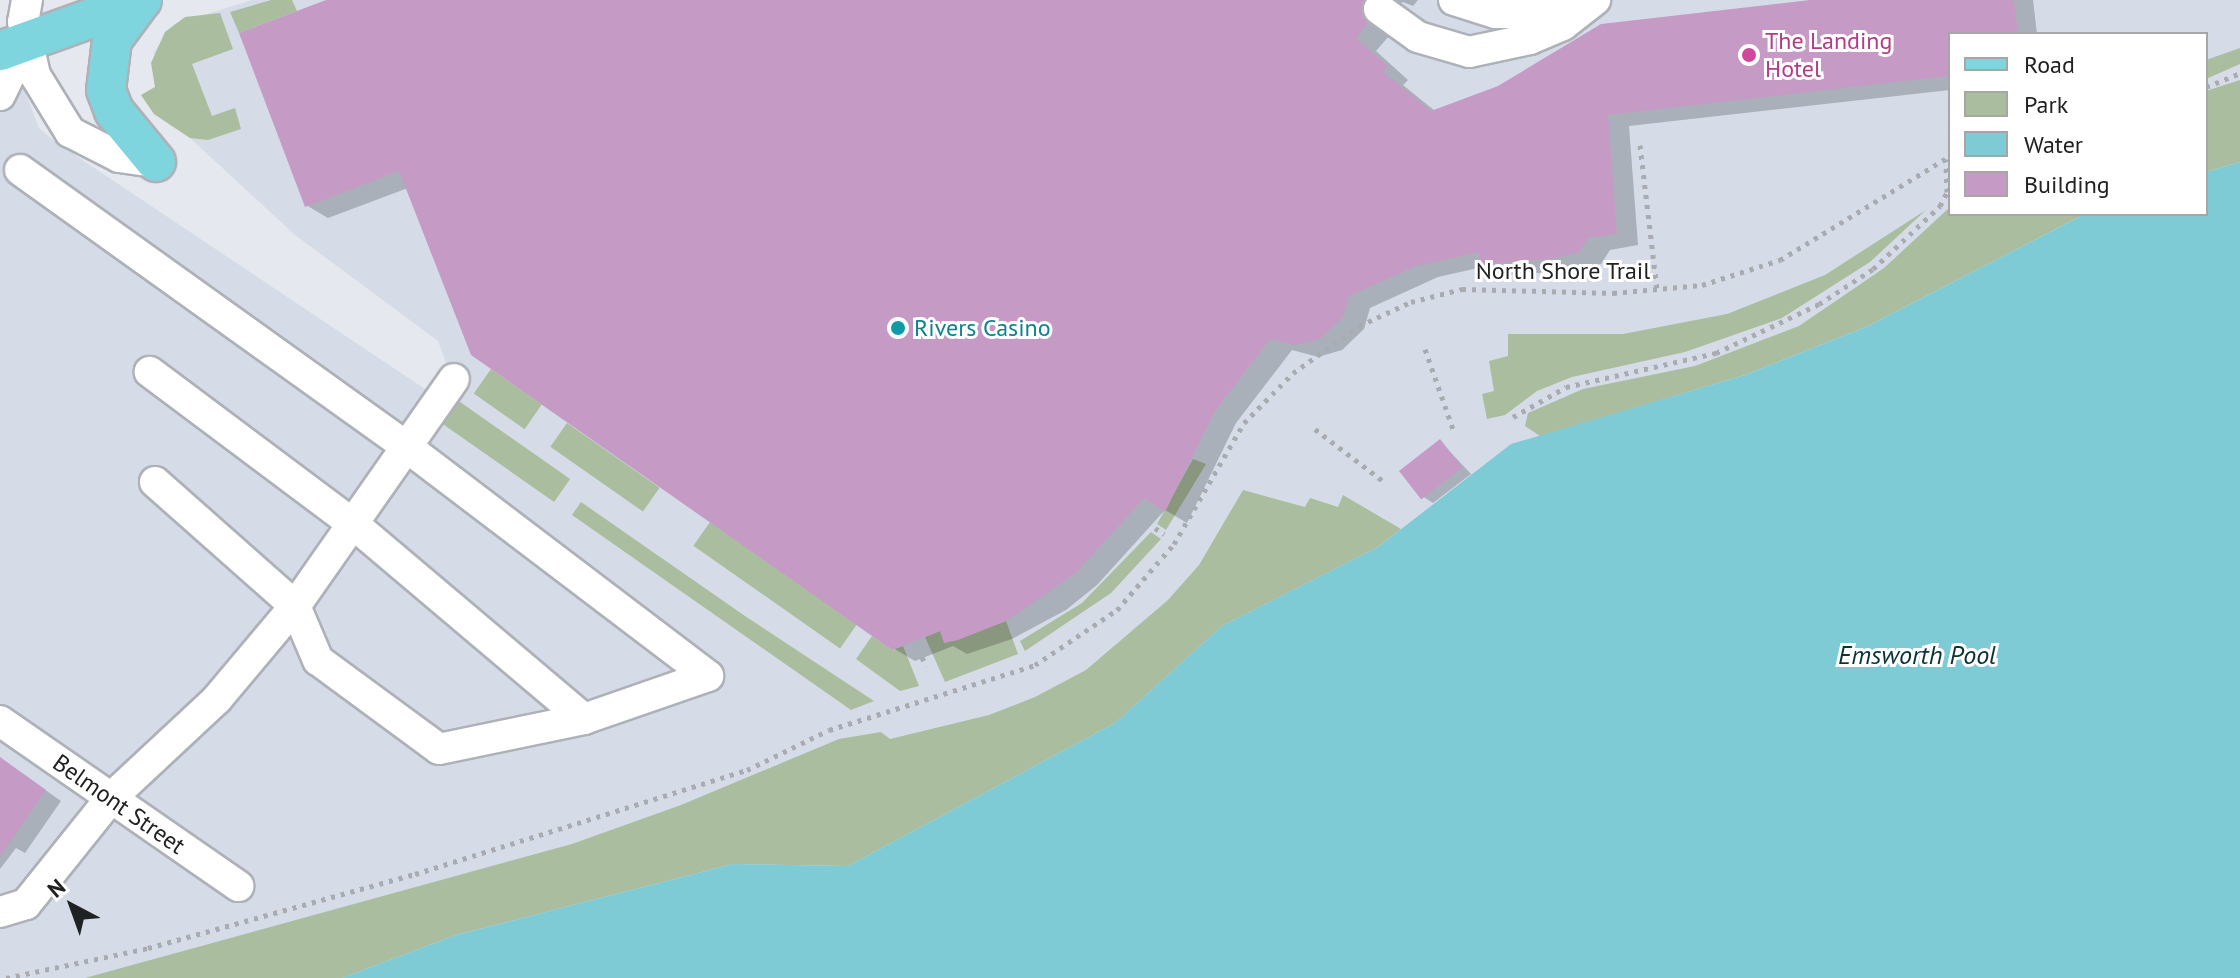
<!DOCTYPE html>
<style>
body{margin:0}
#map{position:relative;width:2240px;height:978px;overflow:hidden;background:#e5e8ee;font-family:"PT Sans",sans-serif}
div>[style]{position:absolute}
.built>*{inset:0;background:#d5dce8}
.green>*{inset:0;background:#aabd9e;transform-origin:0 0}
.water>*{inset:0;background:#7ecad5}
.shadow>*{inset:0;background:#0003}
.building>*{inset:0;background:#c59bc5;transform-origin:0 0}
.path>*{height:5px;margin-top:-2.5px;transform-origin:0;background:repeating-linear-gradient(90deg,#a9abb0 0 4px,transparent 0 10px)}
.roads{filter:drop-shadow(2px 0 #aeb1b7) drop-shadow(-2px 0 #aeb1b7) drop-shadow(0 2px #aeb1b7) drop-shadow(0 -2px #aeb1b7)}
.minor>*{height:30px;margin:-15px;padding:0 15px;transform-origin:15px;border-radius:15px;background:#fff}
.major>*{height:38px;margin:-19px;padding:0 19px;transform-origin:19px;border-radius:19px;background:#7fd5dd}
.dots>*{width:22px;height:22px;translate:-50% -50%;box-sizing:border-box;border:4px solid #fff;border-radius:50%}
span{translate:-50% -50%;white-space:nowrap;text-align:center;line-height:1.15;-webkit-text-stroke:6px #fff;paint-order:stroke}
.hotel-label{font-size:24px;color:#b23c85}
.left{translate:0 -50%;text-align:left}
.street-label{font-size:24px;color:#202123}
.culture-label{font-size:24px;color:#0d838f}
.water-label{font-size:26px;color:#0b3237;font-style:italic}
.legend{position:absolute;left:1948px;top:32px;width:260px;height:184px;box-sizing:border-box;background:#fff;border:2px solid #a6a6a7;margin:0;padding:10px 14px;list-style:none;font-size:24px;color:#202123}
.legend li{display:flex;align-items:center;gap:16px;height:40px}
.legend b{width:40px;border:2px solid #a6a6a7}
.north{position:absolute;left:32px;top:866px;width:80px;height:80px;-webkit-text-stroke:6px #fff;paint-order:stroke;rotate:319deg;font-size:22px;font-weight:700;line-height:32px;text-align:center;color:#202123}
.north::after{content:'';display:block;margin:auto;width:28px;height:36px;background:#202123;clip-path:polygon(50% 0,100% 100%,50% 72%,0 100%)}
</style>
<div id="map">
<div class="built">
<div style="clip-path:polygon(252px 0,2240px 0,2240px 162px,2206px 172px,2206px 34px,1950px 34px,1950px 214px,2085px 214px,1651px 404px,1511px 444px,1378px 547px,1115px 723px,848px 866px,733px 864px,456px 935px,342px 978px,0 978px,0 51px,20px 78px,39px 128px,54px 141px,434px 395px,462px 406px,438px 341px,295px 235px,190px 138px,154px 114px,141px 95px,155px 87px,154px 52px,174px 24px)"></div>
</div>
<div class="green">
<div style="clip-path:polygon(271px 0,292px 0,297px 11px,239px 33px,230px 12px)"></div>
<div style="clip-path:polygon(220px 13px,233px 49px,192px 64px,212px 116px,235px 108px,241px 129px,208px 140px,190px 138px,154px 114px,141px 95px,155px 87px,151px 63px,165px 32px,185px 17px)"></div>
<div style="clip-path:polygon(2240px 48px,2240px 64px,2206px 79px,2206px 60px)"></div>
<div style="clip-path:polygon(2240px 80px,2240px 162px,2206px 172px,2206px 91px)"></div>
<div style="clip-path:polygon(1950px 207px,1950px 214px,2085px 214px,1868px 326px,1745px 375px,1540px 436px,1525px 426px,1528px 413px,1583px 389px,1695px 366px,1799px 326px,1884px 268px)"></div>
<div style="clip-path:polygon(1926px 210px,1870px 262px,1782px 318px,1685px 352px,1572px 377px,1537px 391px,1505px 415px,1487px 419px,1482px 394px,1494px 391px,1489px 361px,1508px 356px,1508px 334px,1623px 334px,1727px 314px,1825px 275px)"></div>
<div style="left:491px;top:369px;width:62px;height:30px;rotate:35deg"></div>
<div style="left:453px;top:397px;width:143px;height:28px;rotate:35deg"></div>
<div style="left:567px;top:423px;width:113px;height:29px;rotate:35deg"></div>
<div style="clip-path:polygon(1193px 459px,1206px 464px,1166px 530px,1157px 524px)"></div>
<div style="clip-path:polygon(1243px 490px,1305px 507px,1310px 498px,1338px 507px,1343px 495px,1401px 529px,1378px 547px,1222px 626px,1115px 723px,848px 866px,733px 864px,456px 935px,342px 978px,85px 978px,572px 844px,681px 805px,839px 739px,881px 732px,890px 739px,989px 715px,1035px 697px,1086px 670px,1168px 600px,1199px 565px)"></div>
<div style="clip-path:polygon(581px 502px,745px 616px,874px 701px,851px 710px,572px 515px)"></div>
<div style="left:710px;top:522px;width:179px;height:29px;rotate:35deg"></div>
<div style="clip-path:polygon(1151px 532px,1161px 539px,1111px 593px,1025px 651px,1020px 641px,1082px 603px)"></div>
<div style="clip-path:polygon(1006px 621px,1018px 654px,945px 682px,925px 637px,945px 629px,945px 643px)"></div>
<div style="clip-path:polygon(872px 636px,892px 650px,903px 646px,919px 686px,900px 691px,856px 659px)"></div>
</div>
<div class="water">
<div style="clip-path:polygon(2240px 162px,2240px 978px,342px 978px,456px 935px,733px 864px,848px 866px,1115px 723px,1222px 626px,1378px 547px,1511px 444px,1745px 375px,1868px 326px,2085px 214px,2206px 214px,2206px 172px)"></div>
</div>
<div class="shadow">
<div style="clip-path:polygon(331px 0,1418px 0,1413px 6px,1403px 2px,1386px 10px,1382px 21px,1389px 36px,1376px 51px,1408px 80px,1403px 85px,1435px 111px,1828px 0,2033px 0,2037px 34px,1950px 34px,1950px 90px,1629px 126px,1638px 245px,1610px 250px,1601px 264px,1572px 270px,1503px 276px,1487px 266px,1438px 277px,1370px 308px,1364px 329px,1342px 350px,1318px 357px,1292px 350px,1236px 423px,1187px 523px,1165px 510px,1097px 585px,1066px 610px,1012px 639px,967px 654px,953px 646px,915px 661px,893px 648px,408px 188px,328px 218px,306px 205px)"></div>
<div style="clip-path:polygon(1440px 441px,1471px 474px,1433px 503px,1422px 496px)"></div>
<div style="clip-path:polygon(0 758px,61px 801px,25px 853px,16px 848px,0 869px)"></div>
</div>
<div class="building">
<div style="clip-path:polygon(326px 0,1364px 0,1362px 16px,1368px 23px,1356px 38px,1388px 66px,1383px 72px,1431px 111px,1498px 86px,1601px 24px,1810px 0,2014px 0,2018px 34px,1950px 34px,1950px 76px,1608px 115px,1617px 234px,1588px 238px,1579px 252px,1550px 259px,1480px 265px,1480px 252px,1416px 266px,1349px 296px,1343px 317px,1320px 339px,1295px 345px,1270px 339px,1215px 411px,1165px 512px,1144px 498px,1076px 573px,1006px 621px,958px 640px,944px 643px,940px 631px,892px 650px,471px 355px,399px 171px,305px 207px,239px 33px)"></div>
<div style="left:1440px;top:439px;width:36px;height:52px;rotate:52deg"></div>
<div style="clip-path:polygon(0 757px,46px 790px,0 856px)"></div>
</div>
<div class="path">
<div style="left:2206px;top:87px;width:37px;rotate:-22deg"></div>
<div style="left:1640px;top:145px;width:146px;rotate:83.3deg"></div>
<div style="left:1425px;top:349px;width:85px;rotate:70.7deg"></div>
<div style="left:1513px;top:417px;width:61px;rotate:-29.5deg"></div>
<div style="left:1566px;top:387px;width:154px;rotate:-12.8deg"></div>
<div style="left:1716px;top:353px;width:114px;rotate:-25.4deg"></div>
<div style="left:1819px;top:304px;width:64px;rotate:-32.9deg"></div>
<div style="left:1873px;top:269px;width:92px;rotate:-43.2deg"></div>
<div style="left:1940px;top:206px;width:16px;rotate:-63deg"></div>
<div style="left:1947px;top:192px;width:33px;rotate:-92deg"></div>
<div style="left:1315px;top:429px;width:86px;rotate:37.4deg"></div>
<div style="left:1155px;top:528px;width:11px;rotate:34deg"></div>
<div style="left:922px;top:657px;width:10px;rotate:66deg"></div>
<div style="left:6px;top:978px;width:145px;rotate:-11.9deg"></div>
<div style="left:148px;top:948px;width:277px;rotate:-15.5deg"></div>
<div style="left:415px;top:874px;width:348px;rotate:-17.4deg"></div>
<div style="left:747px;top:770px;width:91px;rotate:-26deg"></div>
<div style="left:829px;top:730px;width:216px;rotate:-17.5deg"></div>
<div style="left:1035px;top:665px;width:99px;rotate:-33.9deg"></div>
<div style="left:1117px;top:610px;width:87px;rotate:-49.2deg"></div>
<div style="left:1174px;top:544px;width:140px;rotate:-60deg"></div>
<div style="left:1244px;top:423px;width:70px;rotate:-45.6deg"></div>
<div style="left:1293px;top:373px;width:81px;rotate:-35.5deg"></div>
<div style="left:1359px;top:326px;width:57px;rotate:-24.8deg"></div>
<div style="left:1411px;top:302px;width:53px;rotate:-14.3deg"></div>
<div style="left:1462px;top:289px;width:151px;rotate:1.5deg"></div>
<div style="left:1613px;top:293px;width:89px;rotate:-5.1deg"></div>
<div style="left:1702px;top:285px;width:82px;rotate:-17.8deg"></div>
<div style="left:1780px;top:260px;width:199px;rotate:-31.5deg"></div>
</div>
<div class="roads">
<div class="minor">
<div style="left:27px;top:0;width:22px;rotate:100deg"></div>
<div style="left:23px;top:22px;width:54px;rotate:77.2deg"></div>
<div style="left:35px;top:75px;width:67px;rotate:58.4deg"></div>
<div style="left:70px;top:132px;width:55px;rotate:27deg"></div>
<div style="left:119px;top:157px;width:37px;rotate:8deg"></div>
<div style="left:1454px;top:0;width:43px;rotate:17.6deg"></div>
<div style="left:1495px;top:13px;width:32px"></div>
<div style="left:1527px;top:13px;width:35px;rotate:-22deg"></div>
<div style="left:1379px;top:9px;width:48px;rotate:35.7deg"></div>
<div style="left:1418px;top:37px;width:53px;rotate:16.4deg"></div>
<div style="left:1469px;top:52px;width:62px;rotate:-12deg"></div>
<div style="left:1530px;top:39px;width:36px;rotate:-23deg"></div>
<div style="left:1563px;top:25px;width:41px;rotate:-38deg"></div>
<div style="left:0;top:95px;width:62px;rotate:-64.3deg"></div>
<div style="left:20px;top:170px;width:477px;rotate:35.6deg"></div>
<div style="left:408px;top:448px;width:377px;rotate:37.2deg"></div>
<div style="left:708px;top:676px;width:131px;rotate:160.9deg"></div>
<div style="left:584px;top:719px;width:302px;rotate:-139.8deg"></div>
<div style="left:353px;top:524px;width:254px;rotate:-143.2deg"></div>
<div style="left:155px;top:482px;width:187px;rotate:41.5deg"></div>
<div style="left:295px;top:606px;width:59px;rotate:66.9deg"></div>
<div style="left:318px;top:660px;width:150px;rotate:36.3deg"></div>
<div style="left:439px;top:749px;width:148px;rotate:-11.7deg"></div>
<div style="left:0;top:721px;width:290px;rotate:34.7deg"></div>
<div style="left:0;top:912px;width:27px;rotate:-17deg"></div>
<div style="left:26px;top:904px;width:136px;rotate:-51.3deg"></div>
<div style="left:111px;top:798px;width:145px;rotate:-43deg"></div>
<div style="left:217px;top:699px;width:121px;rotate:-50deg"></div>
<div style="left:295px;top:606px;width:277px;rotate:-55deg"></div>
</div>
<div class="major">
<div style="left:141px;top:1px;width:49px;rotate:126.6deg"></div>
<div style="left:112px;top:40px;width:50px;rotate:96.8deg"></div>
<div style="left:106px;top:90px;width:22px;rotate:69deg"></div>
<div style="left:114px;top:111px;width:66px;rotate:50.5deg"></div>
<div style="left:0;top:51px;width:151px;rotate:-19.8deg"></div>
</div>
</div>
<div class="dots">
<div style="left:1749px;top:55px;background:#d1479c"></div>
<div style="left:898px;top:328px;background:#0f9aa8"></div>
</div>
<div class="hotel-label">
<span class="left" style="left:1765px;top:55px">The Landing<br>Hotel</span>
</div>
<div class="street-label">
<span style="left:1563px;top:271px">North Shore Trail</span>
<span style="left:119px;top:804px;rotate:35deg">Belmont Street</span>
</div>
<div class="culture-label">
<span class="left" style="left:914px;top:328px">Rivers Casino</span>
</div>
<div class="water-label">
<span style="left:1917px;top:655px">Emsworth Pool</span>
</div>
<ul class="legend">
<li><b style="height:10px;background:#7fd5dd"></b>Road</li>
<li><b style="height:22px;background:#aabd9e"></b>Park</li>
<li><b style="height:22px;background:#7ecad5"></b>Water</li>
<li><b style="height:22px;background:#c59bc5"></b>Building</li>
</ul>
<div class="north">N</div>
</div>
